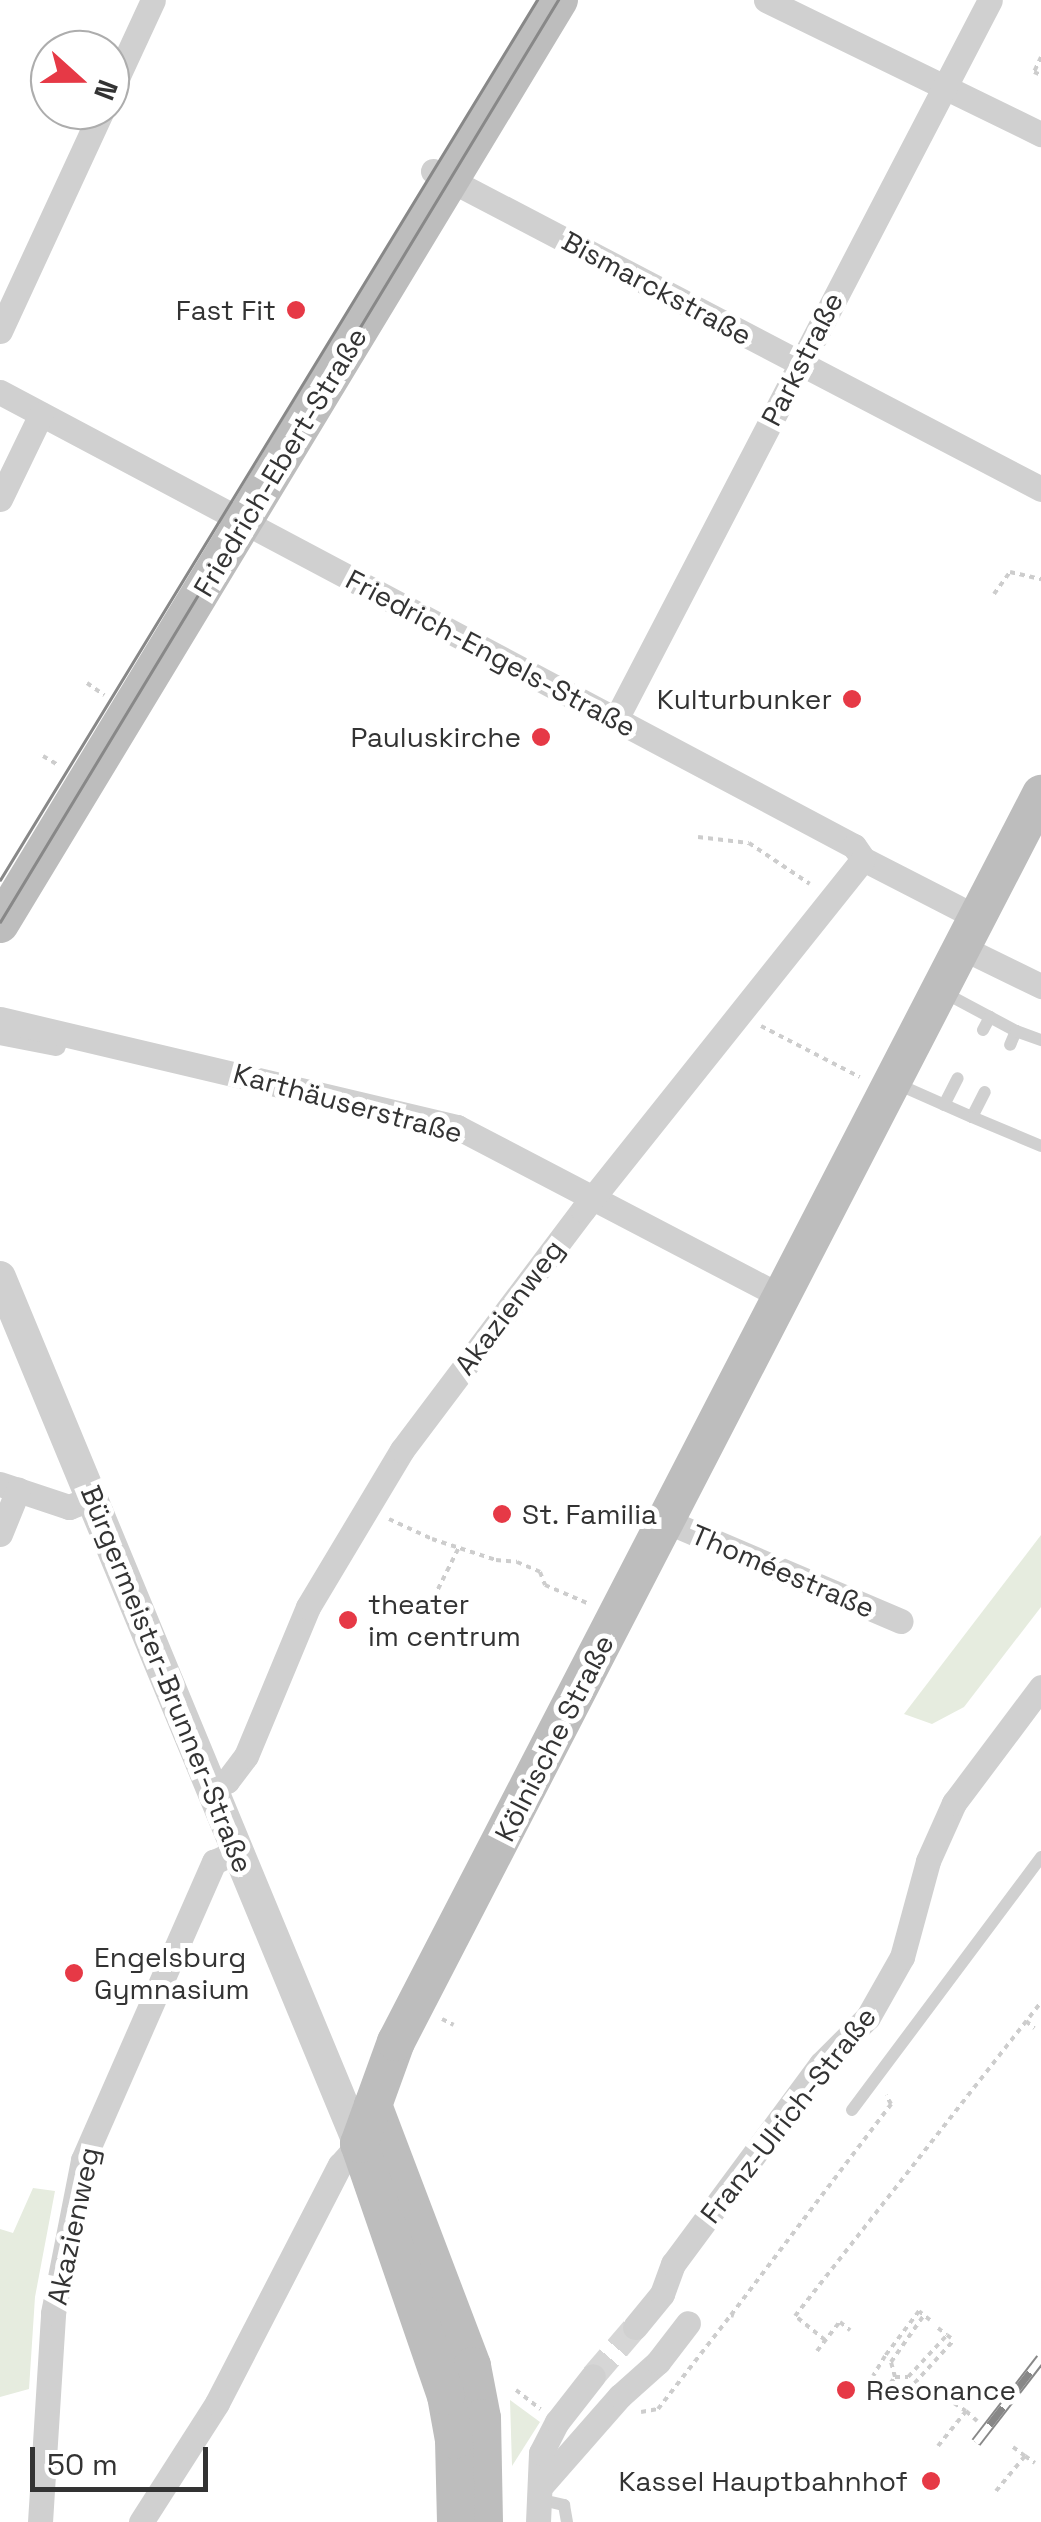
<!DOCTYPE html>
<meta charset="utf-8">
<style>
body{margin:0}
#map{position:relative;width:1041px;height:2522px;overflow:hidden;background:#fff;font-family:"Space Grotesk",sans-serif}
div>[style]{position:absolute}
.green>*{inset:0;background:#e6ecdf}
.minor-tunnel>*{height:25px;margin-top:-12.5px;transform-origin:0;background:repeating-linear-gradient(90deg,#d6d6d6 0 25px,transparent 0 37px)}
.path>*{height:4px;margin-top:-2px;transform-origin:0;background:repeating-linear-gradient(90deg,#cdcdcd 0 5px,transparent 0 10px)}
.service>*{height:12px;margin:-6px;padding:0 6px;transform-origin:6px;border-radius:6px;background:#d0d0d0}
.pedestrian>*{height:20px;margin:-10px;padding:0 10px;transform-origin:10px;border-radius:10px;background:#d0d0d0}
.minor>*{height:25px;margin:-12.5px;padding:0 12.5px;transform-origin:12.5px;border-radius:12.5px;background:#d0d0d0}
.tertiary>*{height:32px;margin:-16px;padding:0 16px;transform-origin:16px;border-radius:16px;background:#d0d0d0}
.secondary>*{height:38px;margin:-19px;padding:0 19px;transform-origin:19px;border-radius:19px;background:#bdbdbd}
.tram>*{height:2.5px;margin:-1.25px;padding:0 1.25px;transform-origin:1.25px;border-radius:1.25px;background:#888}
.rail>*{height:11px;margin-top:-5.5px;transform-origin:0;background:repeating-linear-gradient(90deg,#fff 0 22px,#888 0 44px);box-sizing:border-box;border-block:2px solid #888}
.dots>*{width:28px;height:28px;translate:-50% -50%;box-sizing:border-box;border:5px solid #fff;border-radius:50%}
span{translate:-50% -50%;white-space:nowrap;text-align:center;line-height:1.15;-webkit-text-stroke:10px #fff;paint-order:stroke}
.street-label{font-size:28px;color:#333}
.poi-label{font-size:28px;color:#333}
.right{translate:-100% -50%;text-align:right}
.left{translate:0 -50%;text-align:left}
.north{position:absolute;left:30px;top:30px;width:100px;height:100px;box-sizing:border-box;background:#fff;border:2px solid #adadad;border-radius:50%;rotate:111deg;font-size:28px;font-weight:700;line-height:40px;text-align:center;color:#333}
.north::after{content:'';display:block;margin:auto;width:35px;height:45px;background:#e63946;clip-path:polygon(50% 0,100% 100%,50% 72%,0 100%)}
.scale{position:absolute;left:30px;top:2447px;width:178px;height:45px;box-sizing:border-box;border:5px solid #333;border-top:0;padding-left:12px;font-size:30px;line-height:35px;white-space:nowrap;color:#333;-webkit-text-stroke:8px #fff;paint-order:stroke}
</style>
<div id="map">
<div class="green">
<div style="clip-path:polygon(1041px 1535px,1041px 1607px,964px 1707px,932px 1724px,904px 1714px)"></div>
<div style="clip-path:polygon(33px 2188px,55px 2191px,35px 2297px,29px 2389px,0 2397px,0 2229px,13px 2233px)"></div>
<div style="clip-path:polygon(510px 2400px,540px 2422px,512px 2466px)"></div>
</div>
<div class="minor-tunnel">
<div style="left:593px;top:2376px;width:65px;rotate:-49.4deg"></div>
</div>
<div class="path">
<div style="left:1041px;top:57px;width:17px;rotate:115deg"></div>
<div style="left:1034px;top:72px;width:8px;rotate:23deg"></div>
<div style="left:994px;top:594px;width:27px;rotate:-54deg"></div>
<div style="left:1010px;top:572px;width:32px;rotate:13deg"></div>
<div style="left:87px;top:683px;width:21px;rotate:35deg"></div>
<div style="left:43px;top:756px;width:17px;rotate:31deg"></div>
<div style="left:698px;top:837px;width:51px;rotate:6.7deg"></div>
<div style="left:749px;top:843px;width:73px;rotate:33.9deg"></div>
<div style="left:761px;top:1026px;width:111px;rotate:27.3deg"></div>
<div style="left:389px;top:1519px;width:47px;rotate:24.9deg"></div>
<div style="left:432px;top:1539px;width:67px;rotate:18.2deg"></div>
<div style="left:496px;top:1560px;width:21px;rotate:5deg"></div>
<div style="left:517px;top:1562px;width:25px;rotate:23deg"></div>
<div style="left:540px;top:1572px;width:14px;rotate:69deg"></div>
<div style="left:545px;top:1585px;width:46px;rotate:23.2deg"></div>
<div style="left:429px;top:1607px;width:69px;rotate:-63.4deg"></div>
<div style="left:442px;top:2019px;width:13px;rotate:27deg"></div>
<div style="left:1026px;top:2021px;width:11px;rotate:41deg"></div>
<div style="left:731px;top:2315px;width:265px;rotate:-52.8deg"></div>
<div style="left:891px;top:2104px;width:10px;rotate:-119deg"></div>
<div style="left:930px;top:2320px;width:14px;rotate:-141deg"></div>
<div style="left:919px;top:2311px;width:56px;rotate:127.1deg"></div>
<div style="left:885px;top:2356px;width:23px;rotate:121deg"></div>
<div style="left:873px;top:2376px;width:20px;rotate:60deg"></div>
<div style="left:883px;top:2393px;width:19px;rotate:16deg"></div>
<div style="left:901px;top:2398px;width:79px;rotate:-47.6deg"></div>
<div style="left:938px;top:2328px;width:11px;rotate:38deg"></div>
<div style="left:825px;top:2340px;width:38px;rotate:-141deg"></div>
<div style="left:795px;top:2316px;width:399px;rotate:-51.9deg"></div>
<div style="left:817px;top:2351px;width:37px;rotate:-52deg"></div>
<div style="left:840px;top:2322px;width:13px;rotate:39deg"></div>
<div style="left:895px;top:2377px;width:16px;rotate:-105deg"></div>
<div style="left:891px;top:2362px;width:57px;rotate:-54.9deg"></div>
<div style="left:516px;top:2390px;width:31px;rotate:38deg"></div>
<div style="left:878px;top:2399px;width:28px;rotate:-52deg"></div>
<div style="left:895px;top:2377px;width:13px"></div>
<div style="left:908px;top:2377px;width:57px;rotate:-47.1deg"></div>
<div style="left:947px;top:2335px;width:5px;rotate:37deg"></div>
<div style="left:954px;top:2403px;width:14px;rotate:34deg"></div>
<div style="left:641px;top:2412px;width:17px;rotate:-10deg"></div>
<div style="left:658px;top:2409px;width:119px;rotate:-52.2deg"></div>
<div style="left:731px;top:2315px;width:3px;rotate:18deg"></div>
<div style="left:938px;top:2446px;width:45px;rotate:-51.3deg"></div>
<div style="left:966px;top:2411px;width:15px;rotate:42deg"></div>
<div style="left:1013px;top:2447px;width:15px;rotate:37deg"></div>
<div style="left:996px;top:2491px;width:45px;rotate:-50.4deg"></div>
<div style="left:1025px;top:2456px;width:12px;rotate:35deg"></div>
</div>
<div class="service">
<div style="left:943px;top:992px;width:83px;rotate:28.1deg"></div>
<div style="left:1016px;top:1031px;width:15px;rotate:113deg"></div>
<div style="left:983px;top:1030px;width:15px;rotate:-62deg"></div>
<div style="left:1016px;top:1031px;width:27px;rotate:20deg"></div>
<div style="left:895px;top:1083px;width:84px;rotate:23.8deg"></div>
<div style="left:972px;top:1117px;width:28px;rotate:-63deg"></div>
<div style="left:944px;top:1105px;width:30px;rotate:-63deg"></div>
<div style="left:972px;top:1117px;width:75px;rotate:22.8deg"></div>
<div style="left:852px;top:2110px;width:316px;rotate:-53.2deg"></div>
<div style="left:538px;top:2499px;width:27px;rotate:13deg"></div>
<div style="left:564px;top:2505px;width:17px;rotate:80deg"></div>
</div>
<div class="pedestrian">
<div style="left:0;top:1035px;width:57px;rotate:11.1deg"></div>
</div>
<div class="minor">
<div style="left:766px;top:0;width:306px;rotate:26deg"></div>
<div style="left:110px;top:93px;width:102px;rotate:-65.2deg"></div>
<div style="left:433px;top:171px;width:686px;rotate:27.61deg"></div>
<div style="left:0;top:331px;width:243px;rotate:-65.2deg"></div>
<div style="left:0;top:392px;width:967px;rotate:28deg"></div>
<div style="left:854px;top:846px;width:16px;rotate:55deg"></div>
<div style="left:863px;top:859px;width:129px;rotate:27.2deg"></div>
<div style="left:0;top:499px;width:94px;rotate:-64.2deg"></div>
<div style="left:616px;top:719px;width:810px;rotate:-62.52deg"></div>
<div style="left:963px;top:948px;width:87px;rotate:26deg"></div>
<div style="left:0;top:1019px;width:470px;rotate:13.3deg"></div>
<div style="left:457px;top:1127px;width:367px;rotate:27.6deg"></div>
<div style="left:0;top:1484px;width:73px;rotate:18.4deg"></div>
<div style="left:69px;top:1507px;width:25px;rotate:-21deg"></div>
<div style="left:666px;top:1521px;width:255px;rotate:23.1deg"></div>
<div style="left:0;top:1534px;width:48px;rotate:-67.8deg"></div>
<div style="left:212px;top:1787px;width:16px;rotate:-22deg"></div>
<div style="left:227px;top:1781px;width:31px;rotate:-53deg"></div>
<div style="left:246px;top:1756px;width:161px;rotate:-67.4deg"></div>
<div style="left:308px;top:1607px;width:183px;rotate:-59.1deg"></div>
<div style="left:402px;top:1450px;width:301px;rotate:-53deg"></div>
<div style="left:583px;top:1210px;width:449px;rotate:-51.4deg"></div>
<div style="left:635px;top:2327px;width:43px;rotate:-50.7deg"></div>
<div style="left:662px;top:2294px;width:32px;rotate:-70deg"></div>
<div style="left:673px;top:2264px;width:249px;rotate:-53.5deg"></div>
<div style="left:821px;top:2064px;width:66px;rotate:-45deg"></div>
<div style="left:868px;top:2017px;width:69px;rotate:-60.5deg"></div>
<div style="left:902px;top:1957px;width:99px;rotate:-74.8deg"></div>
<div style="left:928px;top:1861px;width:64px;rotate:-65.9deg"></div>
<div style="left:954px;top:1803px;width:145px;rotate:-53.1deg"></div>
<div style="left:540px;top:2487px;width:121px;rotate:-48.7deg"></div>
<div style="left:620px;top:2396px;width:51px;rotate:-41.8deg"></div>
<div style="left:658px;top:2362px;width:49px;rotate:-52.4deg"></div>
<div style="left:40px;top:2522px;width:209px;rotate:-86.4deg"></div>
<div style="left:53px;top:2313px;width:156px;rotate:-78.9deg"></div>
<div style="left:83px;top:2160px;width:326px;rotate:-66.3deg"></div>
<div style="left:214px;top:1862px;width:26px;rotate:-25deg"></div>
<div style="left:141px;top:2522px;width:141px;rotate:-57.4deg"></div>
<div style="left:217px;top:2403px;width:268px;rotate:-62.7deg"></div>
<div style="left:340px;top:2165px;width:28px;rotate:-48deg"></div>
<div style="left:538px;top:2522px;width:69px;rotate:-87.5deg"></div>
<div style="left:541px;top:2453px;width:35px;rotate:-63deg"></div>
<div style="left:557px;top:2422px;width:58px;rotate:-52deg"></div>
</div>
<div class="tertiary">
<div style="left:0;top:1277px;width:938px;rotate:67.51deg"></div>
</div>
<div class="secondary">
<div style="left:0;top:924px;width:1080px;rotate:-58.83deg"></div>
<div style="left:373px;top:2105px;width:279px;rotate:69.2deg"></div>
<div style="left:472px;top:2366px;width:53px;rotate:79.1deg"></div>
<div style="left:482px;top:2418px;width:104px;rotate:88.9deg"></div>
<div style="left:456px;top:2522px;width:82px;rotate:-91.4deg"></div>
<div style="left:454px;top:2440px;width:45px;rotate:-100.3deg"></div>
<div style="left:446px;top:2396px;width:267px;rotate:-109deg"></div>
<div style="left:359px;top:2144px;width:109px;rotate:-70.1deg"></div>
<div style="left:396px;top:2042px;width:1405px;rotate:-62.67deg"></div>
</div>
<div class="tram">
<div style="left:0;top:880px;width:1031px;rotate:-58.61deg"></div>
<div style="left:0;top:922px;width:1078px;rotate:-58.82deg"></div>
</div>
<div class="rail">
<div style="left:976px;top:2442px;width:106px;rotate:-52.3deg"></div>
</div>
<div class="dots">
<div style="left:296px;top:310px;background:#e63946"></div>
<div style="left:852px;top:699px;background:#e63946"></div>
<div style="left:541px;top:737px;background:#e63946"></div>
<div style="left:502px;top:1514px;background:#e63946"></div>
<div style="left:348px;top:1620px;background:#e63946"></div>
<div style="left:74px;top:1973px;background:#e63946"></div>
<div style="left:846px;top:2390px;background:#e63946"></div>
<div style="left:931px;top:2481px;background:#e63946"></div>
</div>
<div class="street-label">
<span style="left:657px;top:288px;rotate:28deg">Bismarckstraße</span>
<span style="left:802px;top:359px;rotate:-63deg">Parkstraße</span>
<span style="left:280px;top:462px;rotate:-59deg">Friedrich-Ebert-Straße</span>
<span style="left:491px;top:653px;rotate:28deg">Friedrich-Engels-Straße</span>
<span style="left:348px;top:1103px;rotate:15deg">Karthäuserstraße</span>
<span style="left:509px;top:1307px;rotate:-53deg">Akazienweg</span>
<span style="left:783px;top:1571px;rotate:23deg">Thoméestraße</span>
<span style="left:167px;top:1679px;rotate:68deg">Bürgermeister-Brunner-Straße</span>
<span style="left:554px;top:1738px;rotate:-63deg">Kölnische Straße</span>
<span style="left:788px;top:2115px;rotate:-52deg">Franz-Ulrich-Straße</span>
<span style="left:73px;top:2226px;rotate:-78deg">Akazienweg</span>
</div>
<div class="poi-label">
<span class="right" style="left:276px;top:310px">Fast Fit</span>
<span class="right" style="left:832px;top:699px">Kulturbunker</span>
<span class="right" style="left:521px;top:737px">Pauluskirche</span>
<span class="left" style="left:522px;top:1514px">St. Familia</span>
<span class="left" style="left:368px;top:1620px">theater<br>im centrum</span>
<span class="left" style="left:94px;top:1973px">Engelsburg<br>Gymnasium</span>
<span class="left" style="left:866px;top:2390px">Resonance</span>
<span class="right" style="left:908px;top:2481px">Kassel Hauptbahnhof</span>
</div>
<div class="north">N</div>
<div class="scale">50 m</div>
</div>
